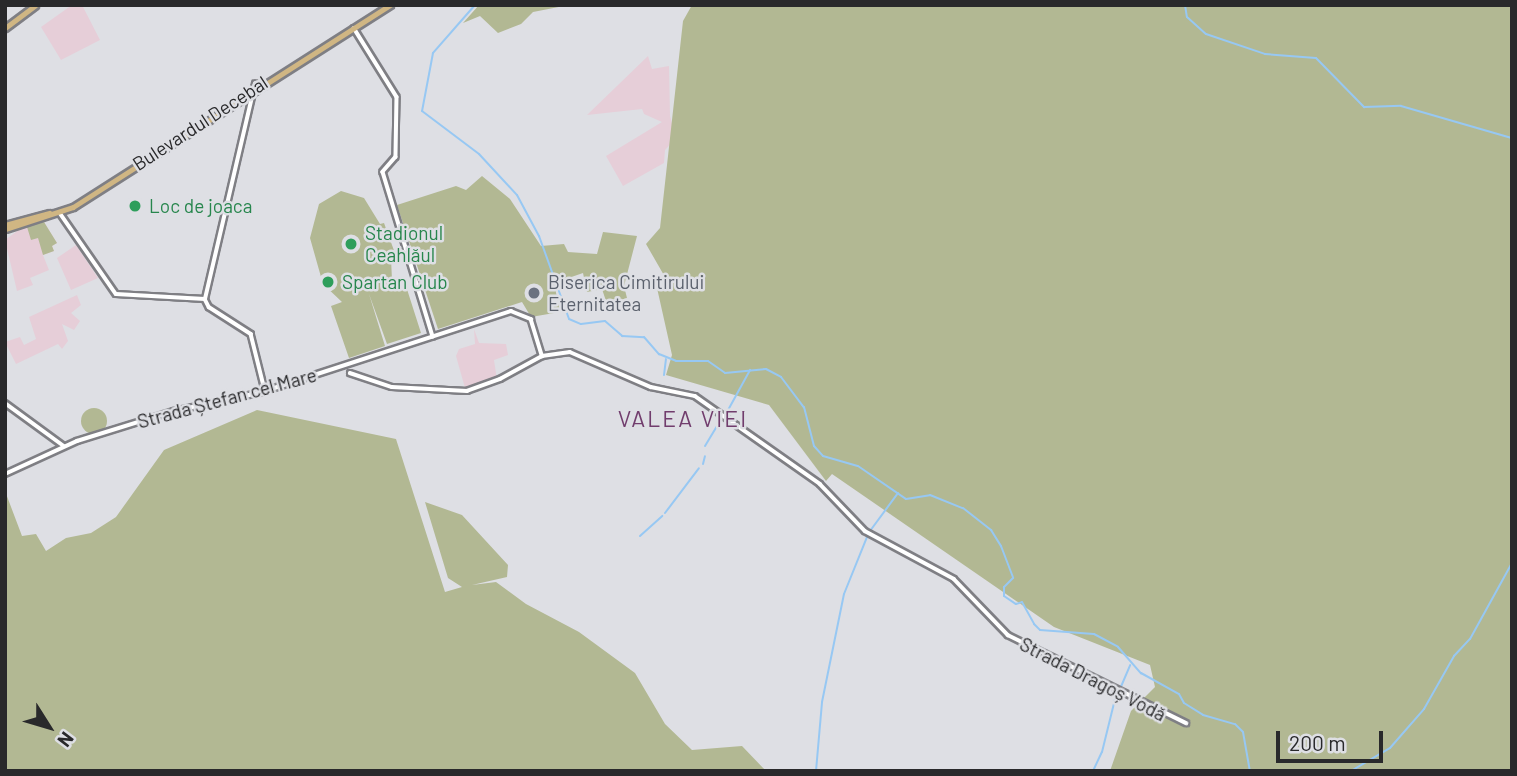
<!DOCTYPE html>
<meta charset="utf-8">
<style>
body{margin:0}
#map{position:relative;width:1517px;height:776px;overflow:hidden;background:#dedfe4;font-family:Barlow,sans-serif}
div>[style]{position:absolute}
.education>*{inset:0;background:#e6ced8}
.green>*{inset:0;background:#b2b893}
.round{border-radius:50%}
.stream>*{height:2px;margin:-1px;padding:0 1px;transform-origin:1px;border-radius:1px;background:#97c8f3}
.roads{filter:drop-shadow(2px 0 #7f7f84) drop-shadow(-2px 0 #7f7f84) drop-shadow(0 2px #7f7f84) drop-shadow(0 -2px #7f7f84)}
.minor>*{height:3.5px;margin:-1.75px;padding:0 1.75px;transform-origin:1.75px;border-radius:1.75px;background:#fff}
.major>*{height:5px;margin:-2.5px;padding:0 2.5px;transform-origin:2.5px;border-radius:2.5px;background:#d0b683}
.dots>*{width:19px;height:19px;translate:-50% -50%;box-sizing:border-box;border:4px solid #dedfe4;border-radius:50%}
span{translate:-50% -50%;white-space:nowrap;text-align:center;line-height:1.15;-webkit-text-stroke:5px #dedfe4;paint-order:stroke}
.street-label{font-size:19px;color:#29292b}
.leisure-label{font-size:19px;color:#27864d}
.left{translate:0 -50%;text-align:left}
.worship-label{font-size:19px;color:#5b616d}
.quarter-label{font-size:23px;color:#713d6d;letter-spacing:2px}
.frame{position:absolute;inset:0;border:7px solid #29292b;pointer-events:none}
.north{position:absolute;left:14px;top:692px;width:70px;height:70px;-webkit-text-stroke:5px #dedfe4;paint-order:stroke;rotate:127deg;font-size:19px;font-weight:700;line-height:28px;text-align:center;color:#29292b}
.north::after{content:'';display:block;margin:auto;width:24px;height:32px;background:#29292b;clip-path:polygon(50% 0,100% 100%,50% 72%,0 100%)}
.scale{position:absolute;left:1276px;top:731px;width:107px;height:32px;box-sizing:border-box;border:4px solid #29292b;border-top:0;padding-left:9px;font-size:21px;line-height:24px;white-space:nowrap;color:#29292b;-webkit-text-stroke:5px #dedfe4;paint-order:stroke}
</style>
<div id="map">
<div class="education">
<div style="clip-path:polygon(72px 5px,82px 5px,100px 40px,61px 60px,41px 27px)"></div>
<div style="clip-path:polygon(648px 56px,652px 69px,669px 66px,670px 116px,676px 138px,665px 150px,664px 163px,623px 186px,606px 156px,662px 122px,644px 114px,642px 109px,587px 115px)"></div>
<div style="clip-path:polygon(44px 222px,57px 243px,52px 246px,54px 251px,43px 255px,49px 270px,30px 278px,33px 285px,17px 291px,5px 240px,20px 229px)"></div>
<div style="clip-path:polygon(76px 245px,98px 278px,71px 290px,57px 258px)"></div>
<div style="clip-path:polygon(77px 295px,81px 305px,71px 313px,80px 321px,74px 330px,62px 324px,68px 341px,62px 349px,58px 344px,16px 364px,5px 342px,20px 337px,24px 345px,36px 339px,29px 317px)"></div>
<div style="clip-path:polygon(474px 329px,479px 343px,506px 344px,508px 355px,494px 360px,497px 380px,465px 388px,456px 356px,459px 349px,475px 344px)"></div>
</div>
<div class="green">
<div style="clip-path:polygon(479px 5px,569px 5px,533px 12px,521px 24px,498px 33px,480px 16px,463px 23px)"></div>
<div style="clip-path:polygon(692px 5px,1512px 5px,1512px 771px,1110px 771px,1131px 711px,1155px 687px,1150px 665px,1054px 627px,832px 474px,826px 481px,769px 405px,666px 375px,672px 355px,657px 288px,669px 284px,646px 244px,660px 228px,683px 21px)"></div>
<div style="clip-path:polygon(482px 176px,510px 199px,541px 246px,564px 244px,568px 252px,597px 254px,603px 232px,637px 236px,624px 286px,627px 298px,607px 304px,602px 289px,587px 292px,583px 273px,554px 283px,560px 312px,531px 317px,522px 302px,438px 329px,397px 205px,456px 186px,466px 190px)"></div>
<div style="clip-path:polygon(341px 191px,364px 198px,380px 224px,384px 223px,396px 256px,391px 258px,392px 280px,386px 289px,405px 283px,421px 333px,387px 344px,369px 294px,385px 346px,349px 358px,331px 306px,342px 302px,323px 284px,310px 238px,319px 204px)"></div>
<div style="clip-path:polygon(44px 222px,57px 243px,52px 246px,54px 251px,43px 255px,38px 238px,31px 240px,27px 227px)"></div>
<div class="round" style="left:81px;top:408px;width:26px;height:26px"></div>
<div style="clip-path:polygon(257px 410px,396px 439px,445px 592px,462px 587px,448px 578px,425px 502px,462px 515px,508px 565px,507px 577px,472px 585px,496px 582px,526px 604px,579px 632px,635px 673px,665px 724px,692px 750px,742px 746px,766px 771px,5px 771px,5px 491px,22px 536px,36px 534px,46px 551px,66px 538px,91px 533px,116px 517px,164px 450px)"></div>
</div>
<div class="stream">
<div style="left:475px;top:5px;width:64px;rotate:131.2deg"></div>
<div style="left:433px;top:53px;width:59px;rotate:100.7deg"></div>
<div style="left:422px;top:111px;width:71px;rotate:37deg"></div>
<div style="left:479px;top:154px;width:56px;rotate:47.2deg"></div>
<div style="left:517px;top:195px;width:47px;rotate:61.8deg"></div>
<div style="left:539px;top:236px;width:88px;rotate:70.1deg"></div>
<div style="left:569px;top:319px;width:13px;rotate:23deg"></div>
<div style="left:581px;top:324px;width:24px;rotate:-7deg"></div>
<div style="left:605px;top:321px;width:23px;rotate:41deg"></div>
<div style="left:622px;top:336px;width:22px;rotate:3deg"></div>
<div style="left:644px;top:337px;width:23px;rotate:49deg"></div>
<div style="left:659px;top:354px;width:18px;rotate:22deg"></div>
<div style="left:676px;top:361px;width:32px"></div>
<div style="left:708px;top:361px;width:21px;rotate:35deg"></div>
<div style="left:725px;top:373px;width:41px;rotate:-5.6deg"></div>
<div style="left:766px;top:369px;width:17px;rotate:28deg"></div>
<div style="left:781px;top:377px;width:38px;rotate:53deg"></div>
<div style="left:804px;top:407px;width:40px;rotate:75.6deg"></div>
<div style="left:814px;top:446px;width:13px;rotate:48deg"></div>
<div style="left:823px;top:456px;width:36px;rotate:16deg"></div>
<div style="left:858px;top:466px;width:58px;rotate:34.5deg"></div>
<div style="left:906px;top:499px;width:24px;rotate:-9deg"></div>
<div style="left:930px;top:495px;width:35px;rotate:22deg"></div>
<div style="left:963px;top:508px;width:36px;rotate:38deg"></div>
<div style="left:991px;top:530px;width:19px;rotate:58deg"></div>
<div style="left:1001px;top:546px;width:34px;rotate:69deg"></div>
<div style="left:1013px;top:578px;width:13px;rotate:135deg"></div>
<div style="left:1004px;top:587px;width:9px;rotate:90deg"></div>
<div style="left:1004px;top:596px;width:14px;rotate:34deg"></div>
<div style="left:1016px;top:604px;width:6px;rotate:-18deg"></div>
<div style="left:1022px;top:602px;width:25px;rotate:61deg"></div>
<div style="left:1034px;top:624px;width:8px;rotate:45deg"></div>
<div style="left:1040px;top:630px;width:54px;rotate:4.2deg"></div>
<div style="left:1094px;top:634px;width:27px;rotate:28deg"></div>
<div style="left:1118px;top:647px;width:35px;rotate:49deg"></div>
<div style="left:1141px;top:673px;width:43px;rotate:28.9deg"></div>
<div style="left:1179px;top:694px;width:10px;rotate:61deg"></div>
<div style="left:1184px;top:703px;width:22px;rotate:32deg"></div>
<div style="left:1203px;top:715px;width:33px;rotate:16deg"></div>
<div style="left:1235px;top:724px;width:11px;rotate:45deg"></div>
<div style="left:1243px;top:732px;width:40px;rotate:80deg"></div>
<div style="left:1185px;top:5px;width:12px;rotate:81deg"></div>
<div style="left:1187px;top:17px;width:25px;rotate:42deg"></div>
<div style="left:1206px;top:34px;width:62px;rotate:18.7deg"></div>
<div style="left:1265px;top:54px;width:51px;rotate:4.5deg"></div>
<div style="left:1316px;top:58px;width:69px;rotate:45.6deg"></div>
<div style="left:1364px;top:107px;width:37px;rotate:-2deg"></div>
<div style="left:1401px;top:106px;width:116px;rotate:16.1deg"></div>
<div style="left:664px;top:375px;width:16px;rotate:-83deg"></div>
<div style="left:727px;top:412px;width:48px;rotate:-61.3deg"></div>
<div style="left:705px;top:446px;width:31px;rotate:-59deg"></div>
<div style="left:703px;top:464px;width:8px;rotate:-76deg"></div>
<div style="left:665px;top:513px;width:56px;rotate:-52.9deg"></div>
<div style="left:870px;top:531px;width:47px;rotate:-53.6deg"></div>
<div style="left:640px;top:536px;width:30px;rotate:-42deg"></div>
<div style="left:1120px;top:689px;width:26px;rotate:-67deg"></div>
<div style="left:816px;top:771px;width:69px;rotate:-85deg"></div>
<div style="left:822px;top:702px;width:110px;rotate:-78.5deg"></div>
<div style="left:844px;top:594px;width:61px;rotate:-68deg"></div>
<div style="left:1093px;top:771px;width:21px;rotate:-65deg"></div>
<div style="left:1102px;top:752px;width:59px;rotate:-76.2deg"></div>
<div style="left:1351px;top:771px;width:45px;rotate:-30.5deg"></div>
<div style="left:1390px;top:748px;width:52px;rotate:-48.9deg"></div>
<div style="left:1424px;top:709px;width:61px;rotate:-60.5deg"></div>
<div style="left:1454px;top:656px;width:23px;rotate:-47deg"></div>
<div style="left:1470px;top:639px;width:87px;rotate:-61.1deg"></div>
</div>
<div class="roads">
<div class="minor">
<div style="left:354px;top:28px;width:81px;rotate:58.1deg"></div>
<div style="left:397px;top:97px;width:60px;rotate:91deg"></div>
<div style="left:396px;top:157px;width:20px;rotate:131deg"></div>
<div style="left:383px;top:172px;width:172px;rotate:73.1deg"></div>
<div style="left:60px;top:213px;width:98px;rotate:55.3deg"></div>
<div style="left:116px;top:294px;width:89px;rotate:3.2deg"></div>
<div style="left:205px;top:299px;width:221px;rotate:-76.9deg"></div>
<div style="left:205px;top:299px;width:9px;rotate:63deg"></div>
<div style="left:209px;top:307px;width:50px;rotate:32.7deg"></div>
<div style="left:251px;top:334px;width:58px;rotate:76deg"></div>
<div style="left:350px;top:373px;width:44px;rotate:18.4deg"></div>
<div style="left:392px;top:387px;width:75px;rotate:3.1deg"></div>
<div style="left:467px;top:391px;width:35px;rotate:-20deg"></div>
<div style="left:500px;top:379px;width:48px;rotate:-28.7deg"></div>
<div style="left:542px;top:356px;width:28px;rotate:-8deg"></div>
<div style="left:570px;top:352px;width:88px;rotate:23.4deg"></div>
<div style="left:651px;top:387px;width:45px;rotate:11.6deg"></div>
<div style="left:695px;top:396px;width:153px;rotate:35.1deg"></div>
<div style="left:820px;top:484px;width:65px;rotate:46.2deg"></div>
<div style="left:865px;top:531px;width:101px;rotate:28.3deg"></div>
<div style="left:954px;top:579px;width:78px;rotate:46deg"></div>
<div style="left:1008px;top:635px;width:199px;rotate:26.3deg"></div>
<div style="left:5px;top:403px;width:73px;rotate:36.1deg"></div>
<div style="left:5px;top:474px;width:79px;rotate:-24.6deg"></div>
<div style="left:77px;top:441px;width:102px;rotate:-17.2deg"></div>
<div style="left:174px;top:411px;width:87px;rotate:-12deg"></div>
<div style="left:259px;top:393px;width:265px;rotate:-18deg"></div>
<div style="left:511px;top:311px;width:22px;rotate:22deg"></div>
<div style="left:531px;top:319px;width:39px;rotate:73deg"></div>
</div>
<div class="major">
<div style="left:5px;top:28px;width:38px;rotate:-37deg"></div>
<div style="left:5px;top:225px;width:46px;rotate:-15.3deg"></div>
<div style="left:5px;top:229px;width:71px;rotate:-17.9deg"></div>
<div style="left:73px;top:207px;width:376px;rotate:-32.5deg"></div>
</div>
</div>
<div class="dots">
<div style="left:135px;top:206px;background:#2e9e5b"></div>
<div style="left:351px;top:244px;background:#2e9e5b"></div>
<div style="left:328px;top:282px;background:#2e9e5b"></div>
<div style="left:534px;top:293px;background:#6b7280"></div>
</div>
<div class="street-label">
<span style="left:200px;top:123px;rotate:-33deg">Bulevardul Decebal</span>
<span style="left:227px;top:398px;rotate:-15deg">Strada Ștefan cel Mare</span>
<span style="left:1093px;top:679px;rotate:27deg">Strada Dragoș Vodă</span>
</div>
<div class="leisure-label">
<span class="left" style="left:149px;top:206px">Loc de joaca</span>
<span class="left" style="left:365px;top:244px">Stadionul<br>Ceahlăul</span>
<span class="left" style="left:342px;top:282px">Spartan Club</span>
</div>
<div class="worship-label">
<span class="left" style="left:548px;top:293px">Biserica Cimitirului<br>Eternitatea</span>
</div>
<div class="quarter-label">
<span style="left:683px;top:418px">VALEA VIEI</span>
</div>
<div class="frame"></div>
<div class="north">N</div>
<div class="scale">200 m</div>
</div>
